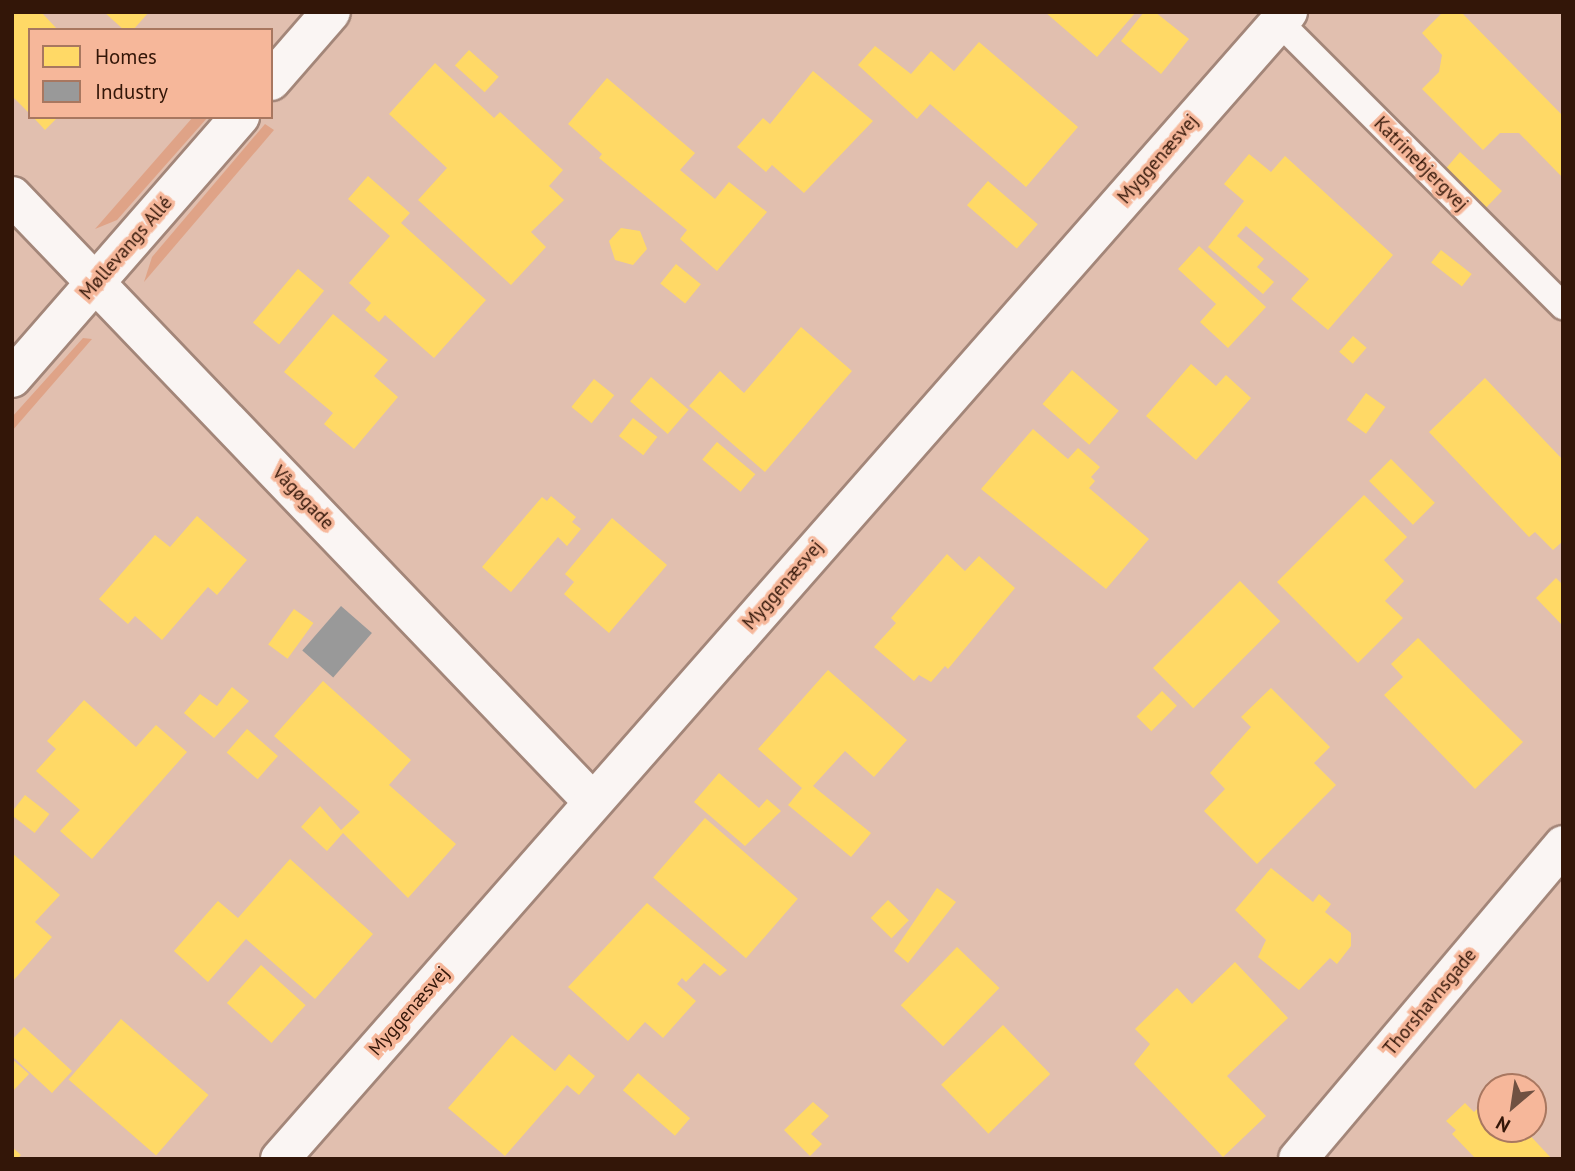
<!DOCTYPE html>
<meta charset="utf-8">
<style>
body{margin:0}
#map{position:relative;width:1575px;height:1171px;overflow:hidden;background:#e1bfaf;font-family:"PT Sans",sans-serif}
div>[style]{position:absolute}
.green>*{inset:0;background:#dfa387}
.homes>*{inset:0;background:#ffd966;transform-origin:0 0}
.industry>*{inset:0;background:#999;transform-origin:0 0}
.roads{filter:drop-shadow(2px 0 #a38679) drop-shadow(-2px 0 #a38679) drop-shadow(0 2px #a38679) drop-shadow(0 -2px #a38679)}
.service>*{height:26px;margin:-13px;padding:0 13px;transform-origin:13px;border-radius:13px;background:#faf5f3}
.minor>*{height:38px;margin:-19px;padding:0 19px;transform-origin:19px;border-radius:19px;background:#faf5f3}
span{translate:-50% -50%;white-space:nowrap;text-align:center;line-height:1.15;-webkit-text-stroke:7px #f6b79a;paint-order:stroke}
.street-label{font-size:19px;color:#331608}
.frame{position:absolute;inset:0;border:14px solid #331608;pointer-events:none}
.legend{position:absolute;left:28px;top:28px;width:245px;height:91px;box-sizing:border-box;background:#f6b79a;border:2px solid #a87760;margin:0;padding:9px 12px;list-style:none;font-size:21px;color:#331608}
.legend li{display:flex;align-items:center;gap:14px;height:35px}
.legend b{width:35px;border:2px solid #a87760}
.north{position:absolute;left:1477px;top:1073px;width:70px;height:70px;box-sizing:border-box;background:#f6b79a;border:2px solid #a87760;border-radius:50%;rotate:209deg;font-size:19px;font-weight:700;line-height:28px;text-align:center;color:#331608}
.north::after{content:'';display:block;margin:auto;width:24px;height:32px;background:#705142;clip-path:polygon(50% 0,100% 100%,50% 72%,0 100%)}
</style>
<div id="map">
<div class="green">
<div style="clip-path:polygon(193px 117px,208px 117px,117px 220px,95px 229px)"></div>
<div style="clip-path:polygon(265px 124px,274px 130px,144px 282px,152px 257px)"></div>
<div style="clip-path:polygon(83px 338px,92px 339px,12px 431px,12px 417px)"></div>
</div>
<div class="homes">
<div style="clip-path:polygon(12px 12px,41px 12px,58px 30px,30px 30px,30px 114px,12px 96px)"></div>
<div style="clip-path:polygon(104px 12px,149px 12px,133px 30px,124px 30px)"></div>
<div style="clip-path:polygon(1045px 12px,1136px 12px,1097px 57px)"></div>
<div style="clip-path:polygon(1144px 12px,1155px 12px,1189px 39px,1161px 74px,1121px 41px)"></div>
<div style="clip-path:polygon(1443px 12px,1461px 12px,1563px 116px,1563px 178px,1519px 133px,1500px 133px,1483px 150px,1422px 89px,1439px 72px,1442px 55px,1422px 33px)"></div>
<div style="clip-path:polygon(979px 42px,1078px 127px,1026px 187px,930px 104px,917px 119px,858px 65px,875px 46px,911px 74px,931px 51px,954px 71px)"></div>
<div style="left:469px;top:50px;width:40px;height:21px;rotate:42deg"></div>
<div style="clip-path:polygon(435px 63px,494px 118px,500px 112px,563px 170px,549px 186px,564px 200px,531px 232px,546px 247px,511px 285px,418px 200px,447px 168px,389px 114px)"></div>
<div style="clip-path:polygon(813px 71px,873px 121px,804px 193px,772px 165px,766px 172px,737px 147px,763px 118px,770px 124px)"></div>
<div style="clip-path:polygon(607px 78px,695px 153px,680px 170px,715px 199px,729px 182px,767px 212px,717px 271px,680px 239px,687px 230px,599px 158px,602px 154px,568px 124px)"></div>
<div style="clip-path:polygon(33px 117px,58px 117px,45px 130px)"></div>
<div style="clip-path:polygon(1460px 152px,1502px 191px,1481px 213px,1443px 172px)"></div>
<div style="clip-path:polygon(1249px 154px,1271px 172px,1285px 156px,1393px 255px,1328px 330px,1291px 299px,1309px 279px,1246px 226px,1237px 236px,1264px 259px,1257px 267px,1274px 282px,1263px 294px,1208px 247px,1244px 201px,1224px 184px)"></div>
<div style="clip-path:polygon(368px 176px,410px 213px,401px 223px,486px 300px,434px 358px,385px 315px,379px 322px,365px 310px,371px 303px,349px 283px,390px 236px,348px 199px)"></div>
<div style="left:988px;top:181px;width:66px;height:32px;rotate:41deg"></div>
<div style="clip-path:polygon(621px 228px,640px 231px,647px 249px,633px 265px,615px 260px,609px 241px)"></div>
<div style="clip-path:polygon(1199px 246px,1266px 307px,1228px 348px,1200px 322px,1216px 304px,1178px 269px)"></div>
<div style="left:1441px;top:250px;width:39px;height:16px;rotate:38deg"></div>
<div style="left:676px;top:264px;width:32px;height:25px;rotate:39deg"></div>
<div style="left:298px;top:269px;width:34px;height:70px;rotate:40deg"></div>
<div style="clip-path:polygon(333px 314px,388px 360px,374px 376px,398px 397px,354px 449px,324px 424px,333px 413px,284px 372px)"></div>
<div style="clip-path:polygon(801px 327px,852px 371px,765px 472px,689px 406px,720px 371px,744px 393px)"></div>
<div style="left:1353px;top:336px;width:18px;height:21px;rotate:41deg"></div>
<div style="clip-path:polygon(1191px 364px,1216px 386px,1226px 375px,1251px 398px,1196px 460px,1146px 416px)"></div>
<div style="left:1072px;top:370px;width:62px;height:45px;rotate:41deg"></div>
<div style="left:651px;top:377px;width:50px;height:32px;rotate:41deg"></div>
<div style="clip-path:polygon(1485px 378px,1563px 460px,1563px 541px,1553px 550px,1535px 532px,1529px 537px,1429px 432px)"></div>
<div style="left:594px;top:379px;width:26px;height:36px;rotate:39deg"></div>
<div style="left:1366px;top:393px;width:24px;height:33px;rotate:36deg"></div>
<div style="left:633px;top:418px;width:31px;height:23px;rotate:38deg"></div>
<div style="clip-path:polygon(1033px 429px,1068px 459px,1078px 448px,1100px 467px,1091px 477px,1095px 481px,1089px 488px,1149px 539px,1106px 589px,981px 489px)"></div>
<div style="left:717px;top:442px;width:50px;height:23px;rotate:40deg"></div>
<div style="left:1391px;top:459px;width:62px;height:31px;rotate:45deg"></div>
<div style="clip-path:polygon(1364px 495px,1407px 537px,1384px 560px,1404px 581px,1385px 601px,1403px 618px,1358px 663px,1277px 582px)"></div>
<div style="clip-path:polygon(551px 496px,576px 517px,572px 522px,581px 529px,567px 546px,558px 537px,511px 592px,482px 567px,542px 497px,547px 501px)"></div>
<div style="clip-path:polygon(197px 516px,247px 560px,217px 595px,208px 587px,162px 640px,135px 616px,128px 624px,99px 599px,155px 535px,170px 547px)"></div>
<div style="clip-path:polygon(612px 518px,667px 565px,609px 633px,564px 594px,574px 582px,565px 574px)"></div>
<div style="clip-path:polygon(947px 554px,965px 571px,979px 556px,1015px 588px,948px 669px,945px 666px,931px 682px,919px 675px,914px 681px,874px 647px,896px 623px,891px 618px)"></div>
<div style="clip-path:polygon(1556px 578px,1563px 585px,1563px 626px,1536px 598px)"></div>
<div style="left:1240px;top:581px;width:57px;height:123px;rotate:45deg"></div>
<div style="left:294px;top:609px;width:24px;height:44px;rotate:36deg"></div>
<div style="clip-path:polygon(1418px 638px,1523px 742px,1475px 789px,1384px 695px,1403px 677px,1391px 664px)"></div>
<div style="clip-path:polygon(828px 670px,907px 740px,874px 777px,845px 751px,813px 786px,871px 833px,851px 857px,788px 805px,802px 788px,758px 749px)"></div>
<div style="clip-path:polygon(323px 681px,411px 760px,389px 785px,456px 844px,408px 898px,343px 833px,327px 851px,301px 827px,320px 806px,341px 830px,360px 812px,274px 736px)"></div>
<div style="clip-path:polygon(232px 687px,249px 701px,214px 738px,184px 713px,200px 694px,217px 706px)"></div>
<div style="clip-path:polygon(1271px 688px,1330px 747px,1314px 763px,1336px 785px,1257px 864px,1204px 811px,1225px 789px,1210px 773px,1251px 727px,1241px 717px)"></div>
<div style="left:1162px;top:691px;width:21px;height:36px;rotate:45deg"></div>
<div style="clip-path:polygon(84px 700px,136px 747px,156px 725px,187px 752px,92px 859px,60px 831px,80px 810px,36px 771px,56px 749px,47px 741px)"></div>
<div style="left:247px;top:729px;width:41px;height:31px;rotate:41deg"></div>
<div style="clip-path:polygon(719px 773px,759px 808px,767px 799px,781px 811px,745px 846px,694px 802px)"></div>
<div style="left:25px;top:795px;width:31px;height:24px;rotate:38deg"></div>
<div style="left:705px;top:818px;width:123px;height:79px;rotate:41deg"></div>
<div style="clip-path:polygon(12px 853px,60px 895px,35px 922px,52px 937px,12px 982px)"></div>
<div style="clip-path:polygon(290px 859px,373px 934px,315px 999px,246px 939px,208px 982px,174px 951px,218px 901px,238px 918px)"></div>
<div style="clip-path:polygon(1271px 868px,1313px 902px,1319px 894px,1331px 904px,1325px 912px,1351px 933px,1351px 946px,1337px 964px,1330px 958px,1299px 990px,1258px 957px,1266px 940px,1235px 910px)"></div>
<div style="clip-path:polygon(937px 888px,956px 902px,908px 963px,894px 951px)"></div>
<div style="left:888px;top:900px;width:29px;height:25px;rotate:44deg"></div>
<div style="clip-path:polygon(647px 903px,727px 970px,720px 976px,704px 963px,686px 982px,682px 978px,677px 984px,696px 1001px,663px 1038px,645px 1022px,628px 1041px,568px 987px)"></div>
<div style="left:957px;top:947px;width:59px;height:81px;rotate:44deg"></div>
<div style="clip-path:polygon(1235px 962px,1288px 1018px,1227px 1076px,1266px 1116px,1223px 1157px,1134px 1064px,1150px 1044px,1135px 1029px,1177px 988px,1192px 1004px)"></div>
<div style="left:261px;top:965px;width:60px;height:51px;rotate:42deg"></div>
<div style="left:121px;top:1019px;width:116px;height:80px;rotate:41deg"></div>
<div style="left:1003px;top:1025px;width:68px;height:86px;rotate:46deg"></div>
<div style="clip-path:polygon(24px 1027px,72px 1071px,52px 1093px,12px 1056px,12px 1040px)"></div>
<div style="clip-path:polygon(512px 1035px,555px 1071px,569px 1054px,595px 1076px,579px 1095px,567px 1085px,505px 1156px,448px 1108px)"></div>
<div style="clip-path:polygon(12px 1059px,29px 1074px,12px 1092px)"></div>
<div style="left:638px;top:1073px;width:69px;height:23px;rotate:41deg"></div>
<div style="clip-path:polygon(1491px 1096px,1491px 1129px,1524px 1129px,1552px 1159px,1476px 1159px,1452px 1134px,1456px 1130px,1446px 1121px,1465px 1103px,1474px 1112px)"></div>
<div style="clip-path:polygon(813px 1102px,829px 1116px,811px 1134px,822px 1144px,810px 1156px,784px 1130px)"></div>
<div style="clip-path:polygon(12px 1147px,21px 1155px,17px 1159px,12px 1159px)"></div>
</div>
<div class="industry">
<div style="left:341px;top:606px;width:41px;height:59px;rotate:41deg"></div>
</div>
<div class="roads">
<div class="service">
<div style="left:1279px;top:22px;width:402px;rotate:45deg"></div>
</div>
<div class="minor">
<div style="left:271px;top:81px;width:91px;rotate:-49deg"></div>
<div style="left:12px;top:196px;width:838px;rotate:46.21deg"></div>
<div style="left:12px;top:378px;width:347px;rotate:-48.9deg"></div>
<div style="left:280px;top:1159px;width:1527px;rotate:-48.69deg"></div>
<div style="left:1298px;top:1159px;width:411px;rotate:-49.8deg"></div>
</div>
</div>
<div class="street-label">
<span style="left:1158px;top:159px;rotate:-49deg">Myggenæsvej</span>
<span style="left:1421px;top:164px;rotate:45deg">Katrinebjergvej</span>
<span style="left:126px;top:248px;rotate:-49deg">Møllevangs Allé</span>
<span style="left:303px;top:498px;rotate:46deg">Vågøgade</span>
<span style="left:783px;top:585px;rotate:-49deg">Myggenæsvej</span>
<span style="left:1430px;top:1002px;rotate:-50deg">Thorshavnsgade</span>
<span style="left:409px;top:1011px;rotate:-49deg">Myggenæsvej</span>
</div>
<div class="frame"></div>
<ul class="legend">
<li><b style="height:19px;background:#ffd966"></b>Homes</li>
<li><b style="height:19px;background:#999"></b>Industry</li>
</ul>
<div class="north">N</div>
</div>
